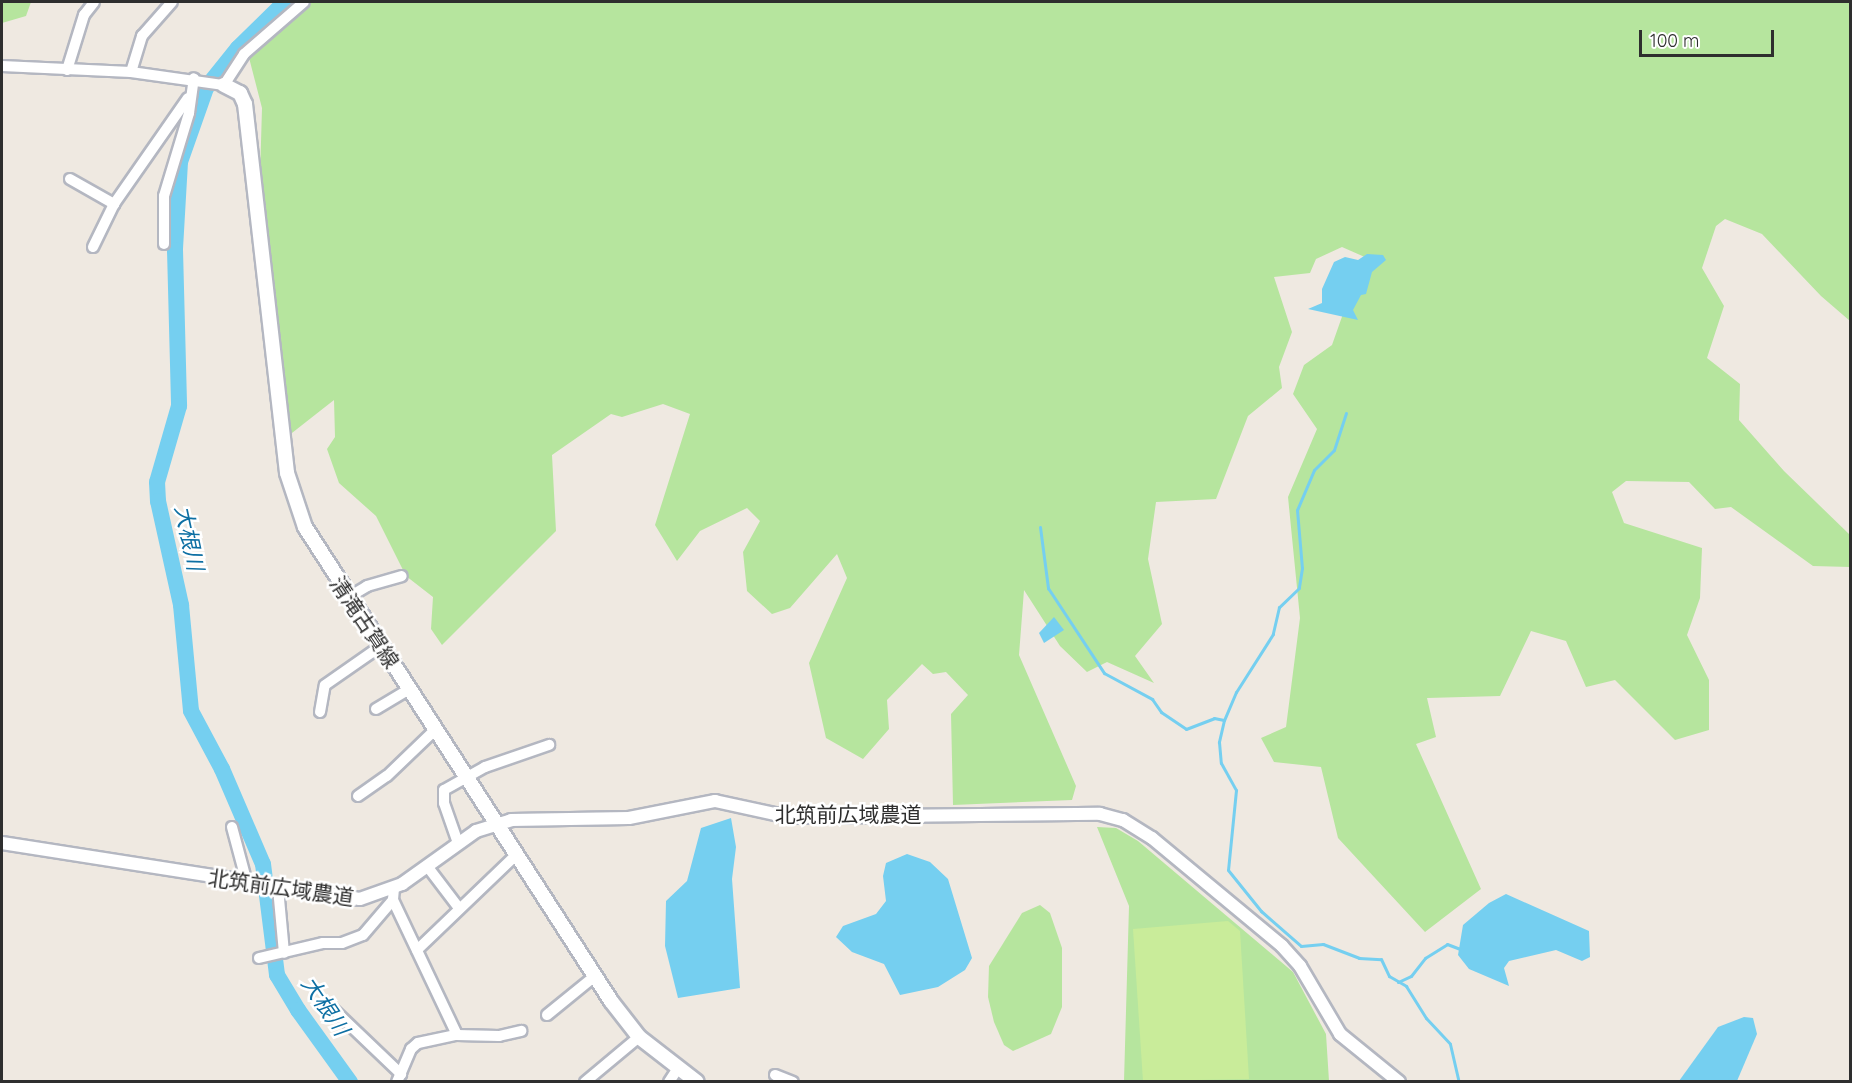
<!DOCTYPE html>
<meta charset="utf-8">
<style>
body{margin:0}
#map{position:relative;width:1852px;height:1083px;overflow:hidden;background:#efe9e1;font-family:Quicksand,"Noto Sans JP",sans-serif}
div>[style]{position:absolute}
.green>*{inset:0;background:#b6e59e}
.pitch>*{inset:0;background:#c9ec9a}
.water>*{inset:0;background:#75cff0}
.stream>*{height:3px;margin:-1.5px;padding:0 1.5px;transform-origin:1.5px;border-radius:1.5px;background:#75cff0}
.river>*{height:16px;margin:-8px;padding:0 8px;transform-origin:8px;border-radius:8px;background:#75cff0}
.roads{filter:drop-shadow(2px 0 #b4b7c1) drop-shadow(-2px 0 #b4b7c1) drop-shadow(0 2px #b4b7c1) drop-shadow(0 -2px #b4b7c1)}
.minor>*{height:10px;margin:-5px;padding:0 5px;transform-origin:5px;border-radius:5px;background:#fff}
.tertiary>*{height:12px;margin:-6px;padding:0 6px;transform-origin:6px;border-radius:6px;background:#fff}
.secondary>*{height:14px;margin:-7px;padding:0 7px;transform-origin:7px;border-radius:7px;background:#fff}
span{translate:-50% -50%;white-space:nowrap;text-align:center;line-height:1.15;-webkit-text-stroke:5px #fff;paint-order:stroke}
.street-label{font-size:21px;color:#2e2e2e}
.water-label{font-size:22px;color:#0d6fa3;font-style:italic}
.frame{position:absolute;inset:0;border:3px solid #2e2e2e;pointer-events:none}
.scale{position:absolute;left:1639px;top:30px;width:135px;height:27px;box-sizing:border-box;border:3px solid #2e2e2e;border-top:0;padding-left:8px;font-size:18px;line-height:21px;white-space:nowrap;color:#2e2e2e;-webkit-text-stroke:4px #fff;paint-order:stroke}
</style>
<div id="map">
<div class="green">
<div style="clip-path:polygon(2px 2px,31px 2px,26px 16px,2px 23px)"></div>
<div style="clip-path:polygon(290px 2px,1850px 2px,1850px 321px,1821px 296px,1762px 234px,1725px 219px,1716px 226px,1702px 268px,1724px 306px,1707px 358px,1740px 384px,1739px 420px,1784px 471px,1850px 535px,1850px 567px,1813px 566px,1731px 507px,1715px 509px,1689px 482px,1626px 481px,1612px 492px,1624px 523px,1702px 548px,1700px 598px,1687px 635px,1709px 680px,1709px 730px,1675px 740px,1615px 680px,1586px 687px,1566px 641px,1531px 631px,1500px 696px,1427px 698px,1436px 737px,1416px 744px,1481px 889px,1425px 932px,1338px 838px,1321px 767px,1274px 762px,1261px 738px,1286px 727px,1300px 618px,1288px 497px,1317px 429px,1293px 394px,1304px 365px,1332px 345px,1356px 277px,1367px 258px,1342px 247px,1316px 259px,1310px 273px,1274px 277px,1292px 332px,1279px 367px,1282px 388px,1248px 416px,1216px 499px,1156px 502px,1148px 559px,1162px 624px,1135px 656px,1154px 683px,1107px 662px,1087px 672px,1060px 646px,1024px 590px,1019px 655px,1076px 786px,1072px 800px,953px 805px,951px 714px,968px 695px,946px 672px,933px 674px,922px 664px,887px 700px,889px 729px,863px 759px,826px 738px,809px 663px,847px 578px,837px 554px,790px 608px,772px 614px,747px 591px,743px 552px,760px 521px,747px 508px,700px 531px,677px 561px,655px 525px,690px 414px,663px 404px,622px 417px,611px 414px,552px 455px,556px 531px,442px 645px,431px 629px,433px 597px,406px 576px,376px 516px,339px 483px,327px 449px,335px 437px,334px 400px,283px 440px,260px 176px,262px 108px,246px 46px)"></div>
<div style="clip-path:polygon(1097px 827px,1116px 828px,1138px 841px,1293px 972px,1326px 1034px,1329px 1081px,1124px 1081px,1129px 906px)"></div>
<div style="clip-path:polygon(1040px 905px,1050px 913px,1062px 948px,1062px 1007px,1051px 1034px,1013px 1051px,1004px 1045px,994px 1022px,988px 997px,989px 966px,1022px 913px)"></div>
</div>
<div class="pitch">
<div style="clip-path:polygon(1228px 921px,1240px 931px,1249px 1079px,1143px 1081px,1133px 929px)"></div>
</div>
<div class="water">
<div style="clip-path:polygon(1367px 254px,1383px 255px,1386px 260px,1372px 272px,1366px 294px,1361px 295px,1353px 310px,1358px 320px,1308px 309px,1322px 303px,1322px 289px,1334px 262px,1345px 257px,1358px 260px)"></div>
<div style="clip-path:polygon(1054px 617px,1064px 630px,1044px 643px,1039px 633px)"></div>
<div style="clip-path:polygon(731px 818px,736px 847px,732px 879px,740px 988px,678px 998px,665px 946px,666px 901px,687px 881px,701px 828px)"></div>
<div style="clip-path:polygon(907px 854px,930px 862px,948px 879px,972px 958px,965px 970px,938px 987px,900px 995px,884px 964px,852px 952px,836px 937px,843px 926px,876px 914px,886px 901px,883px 876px,886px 863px)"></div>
<div style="clip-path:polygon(1506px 894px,1589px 931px,1590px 957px,1582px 961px,1556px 950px,1509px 961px,1504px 968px,1509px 986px,1469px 969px,1458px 955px,1463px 925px,1489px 903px)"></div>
<div style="clip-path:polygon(1744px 1017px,1753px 1018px,1757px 1034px,1737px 1081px,1679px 1081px,1718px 1027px)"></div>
</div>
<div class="stream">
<div style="left:1346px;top:413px;width:39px;rotate:108deg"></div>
<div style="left:1334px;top:450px;width:28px;rotate:135deg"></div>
<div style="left:1314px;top:470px;width:43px;rotate:113deg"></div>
<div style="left:1297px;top:510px;width:58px;rotate:85.1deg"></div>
<div style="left:1302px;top:568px;width:20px;rotate:99deg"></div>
<div style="left:1299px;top:588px;width:28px;rotate:136deg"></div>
<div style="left:1279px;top:607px;width:28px;rotate:103deg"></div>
<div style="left:1273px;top:634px;width:69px;rotate:122.5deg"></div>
<div style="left:1236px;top:692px;width:30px;rotate:113deg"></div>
<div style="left:1224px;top:720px;width:23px;rotate:103deg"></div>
<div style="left:1219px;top:742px;width:21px;rotate:85deg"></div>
<div style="left:1221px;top:763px;width:31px;rotate:61deg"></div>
<div style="left:1236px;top:790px;width:80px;rotate:95.7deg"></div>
<div style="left:1228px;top:870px;width:53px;rotate:51.2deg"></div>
<div style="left:1261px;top:911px;width:53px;rotate:41.2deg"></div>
<div style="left:1301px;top:946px;width:22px;rotate:-5deg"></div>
<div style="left:1323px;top:944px;width:39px;rotate:21deg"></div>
<div style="left:1359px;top:958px;width:22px;rotate:3deg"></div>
<div style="left:1381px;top:959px;width:19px;rotate:65deg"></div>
<div style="left:1389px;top:976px;width:20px;rotate:30deg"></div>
<div style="left:1406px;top:986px;width:38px;rotate:58deg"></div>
<div style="left:1426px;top:1018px;width:35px;rotate:47deg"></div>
<div style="left:1450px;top:1044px;width:39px;rotate:77deg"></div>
<div style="left:1040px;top:527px;width:62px;rotate:82.5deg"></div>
<div style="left:1048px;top:588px;width:102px;rotate:56.6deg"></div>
<div style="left:1104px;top:673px;width:55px;rotate:28.4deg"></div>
<div style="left:1152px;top:699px;width:16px;rotate:55deg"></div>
<div style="left:1161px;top:712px;width:30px;rotate:34deg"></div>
<div style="left:1186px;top:729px;width:30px;rotate:-21deg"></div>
<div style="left:1214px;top:718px;width:10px;rotate:11deg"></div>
<div style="left:1398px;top:982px;width:14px;rotate:-25deg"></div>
<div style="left:1411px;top:976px;width:23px;rotate:-52deg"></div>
<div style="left:1425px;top:958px;width:26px;rotate:-32deg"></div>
<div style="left:1447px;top:944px;width:14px;rotate:21deg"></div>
</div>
<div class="river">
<div style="left:285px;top:2px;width:66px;rotate:135.6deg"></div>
<div style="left:238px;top:48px;width:51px;rotate:128.7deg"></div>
<div style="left:206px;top:88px;width:78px;rotate:109.4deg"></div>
<div style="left:180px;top:162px;width:88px;rotate:93.3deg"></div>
<div style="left:175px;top:250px;width:156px;rotate:88.5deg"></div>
<div style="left:179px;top:406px;width:79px;rotate:106.1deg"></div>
<div style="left:157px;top:482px;width:19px;rotate:87deg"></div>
<div style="left:158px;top:501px;width:107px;rotate:77.5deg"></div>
<div style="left:181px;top:605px;width:106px;rotate:84.6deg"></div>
<div style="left:191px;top:711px;width:66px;rotate:61.9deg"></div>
<div style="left:222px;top:769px;width:103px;rotate:66.7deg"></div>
<div style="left:263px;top:864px;width:112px;rotate:82.8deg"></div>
<div style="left:277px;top:975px;width:41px;rotate:59deg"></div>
<div style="left:298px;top:1010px;width:89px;rotate:54.2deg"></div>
</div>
<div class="roads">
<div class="minor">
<div style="left:2px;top:66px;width:129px;rotate:2.7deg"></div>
<div style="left:131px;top:72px;width:94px;rotate:8deg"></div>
<div style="left:224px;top:85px;width:37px;rotate:-57deg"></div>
<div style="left:244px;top:54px;width:79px;rotate:-40.9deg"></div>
<div style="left:67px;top:70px;width:58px;rotate:-72.8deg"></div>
<div style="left:84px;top:15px;width:16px;rotate:-52deg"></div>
<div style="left:131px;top:72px;width:38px;rotate:-73deg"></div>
<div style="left:142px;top:36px;width:45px;rotate:-48.6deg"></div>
<div style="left:70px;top:179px;width:51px;rotate:29.6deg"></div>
<div style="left:164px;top:244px;width:48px;rotate:-90deg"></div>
<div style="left:164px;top:196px;width:87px;rotate:-73.2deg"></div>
<div style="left:189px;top:113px;width:35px;rotate:-82deg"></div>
<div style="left:93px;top:247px;width:48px;rotate:-64deg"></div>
<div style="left:114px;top:204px;width:129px;rotate:-55.1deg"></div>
<div style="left:349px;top:597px;width:21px;rotate:-31deg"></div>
<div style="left:367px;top:586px;width:36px;rotate:-16deg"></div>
<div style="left:376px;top:709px;width:39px;rotate:-31deg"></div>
<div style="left:320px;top:712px;width:27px;rotate:-80deg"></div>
<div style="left:325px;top:685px;width:68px;rotate:-34.9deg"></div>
<div style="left:358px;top:796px;width:35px;rotate:-35deg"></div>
<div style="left:387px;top:776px;width:68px;rotate:-43.8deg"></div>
<div style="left:232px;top:827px;width:58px;rotate:75deg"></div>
<div style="left:458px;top:843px;width:42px;rotate:-109.3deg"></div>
<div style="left:444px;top:803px;width:13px;rotate:-90deg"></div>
<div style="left:444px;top:790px;width:47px;rotate:-29.3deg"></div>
<div style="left:485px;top:767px;width:68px;rotate:-19deg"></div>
<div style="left:427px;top:866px;width:53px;rotate:52.7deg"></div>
<div style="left:278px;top:888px;width:65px;rotate:84.7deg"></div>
<div style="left:394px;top:888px;width:12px;rotate:95deg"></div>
<div style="left:393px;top:900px;width:149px;rotate:64.6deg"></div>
<div style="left:417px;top:950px;width:137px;rotate:-43.8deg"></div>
<div style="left:259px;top:958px;width:66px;rotate:-13.2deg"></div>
<div style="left:323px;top:943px;width:19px"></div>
<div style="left:342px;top:943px;width:22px;rotate:-21deg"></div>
<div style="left:363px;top:935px;width:46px;rotate:-49.4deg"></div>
<div style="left:334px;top:1010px;width:93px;rotate:43.7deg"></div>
<div style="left:547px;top:1015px;width:62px;rotate:-39.1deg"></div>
<div style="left:775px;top:1075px;width:19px;rotate:21deg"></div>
<div style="left:397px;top:1082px;width:36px;rotate:-67deg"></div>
<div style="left:411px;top:1049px;width:9px;rotate:-41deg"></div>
<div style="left:418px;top:1043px;width:40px;rotate:-12deg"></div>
<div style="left:457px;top:1035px;width:42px;rotate:1.4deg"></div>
<div style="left:499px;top:1036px;width:23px;rotate:-13deg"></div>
<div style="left:585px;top:1082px;width:70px;rotate:-39.8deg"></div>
<div style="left:669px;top:1082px;width:17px;rotate:-57deg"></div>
</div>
<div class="tertiary">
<div style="left:2px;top:843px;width:362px;rotate:8.9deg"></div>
<div style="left:360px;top:899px;width:45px;rotate:-19.7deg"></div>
<div style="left:402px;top:884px;width:91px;rotate:-35.6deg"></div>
<div style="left:476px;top:831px;width:37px;rotate:-17deg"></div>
<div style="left:511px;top:820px;width:118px;rotate:-1deg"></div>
<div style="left:629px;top:818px;width:88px;rotate:-11.2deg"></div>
<div style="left:715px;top:801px;width:76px;rotate:12.2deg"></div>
<div style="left:789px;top:817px;width:311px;rotate:-0.6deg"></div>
<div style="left:1100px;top:814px;width:24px;rotate:15deg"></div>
<div style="left:1123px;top:820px;width:34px;rotate:32deg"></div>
<div style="left:1152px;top:838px;width:169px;rotate:39.7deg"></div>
<div style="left:1282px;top:946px;width:27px;rotate:48deg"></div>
<div style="left:1300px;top:966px;width:79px;rotate:59.5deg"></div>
<div style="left:1340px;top:1034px;width:76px;rotate:39.1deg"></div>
</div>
<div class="secondary">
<div style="left:224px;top:85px;width:18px;rotate:27deg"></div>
<div style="left:240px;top:93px;width:12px;rotate:66deg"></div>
<div style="left:245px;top:104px;width:371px;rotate:83.5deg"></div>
<div style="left:287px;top:473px;width:57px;rotate:71.6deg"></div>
<div style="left:305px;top:527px;width:564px;rotate:57.15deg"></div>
<div style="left:611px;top:1001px;width:46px;rotate:52.1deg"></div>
<div style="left:639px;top:1037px;width:73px;rotate:37.8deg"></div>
</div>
</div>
<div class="street-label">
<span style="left:365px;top:622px;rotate:56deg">清滝古賀線</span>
<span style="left:848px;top:814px">北筑前広域農道</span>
<span style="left:281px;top:887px;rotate:8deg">北筑前広域農道</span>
</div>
<div class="water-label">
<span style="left:189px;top:538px;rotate:78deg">大根川</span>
<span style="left:325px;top:1006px;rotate:56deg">大根川</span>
</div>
<div class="frame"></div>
<div class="scale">100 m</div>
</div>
